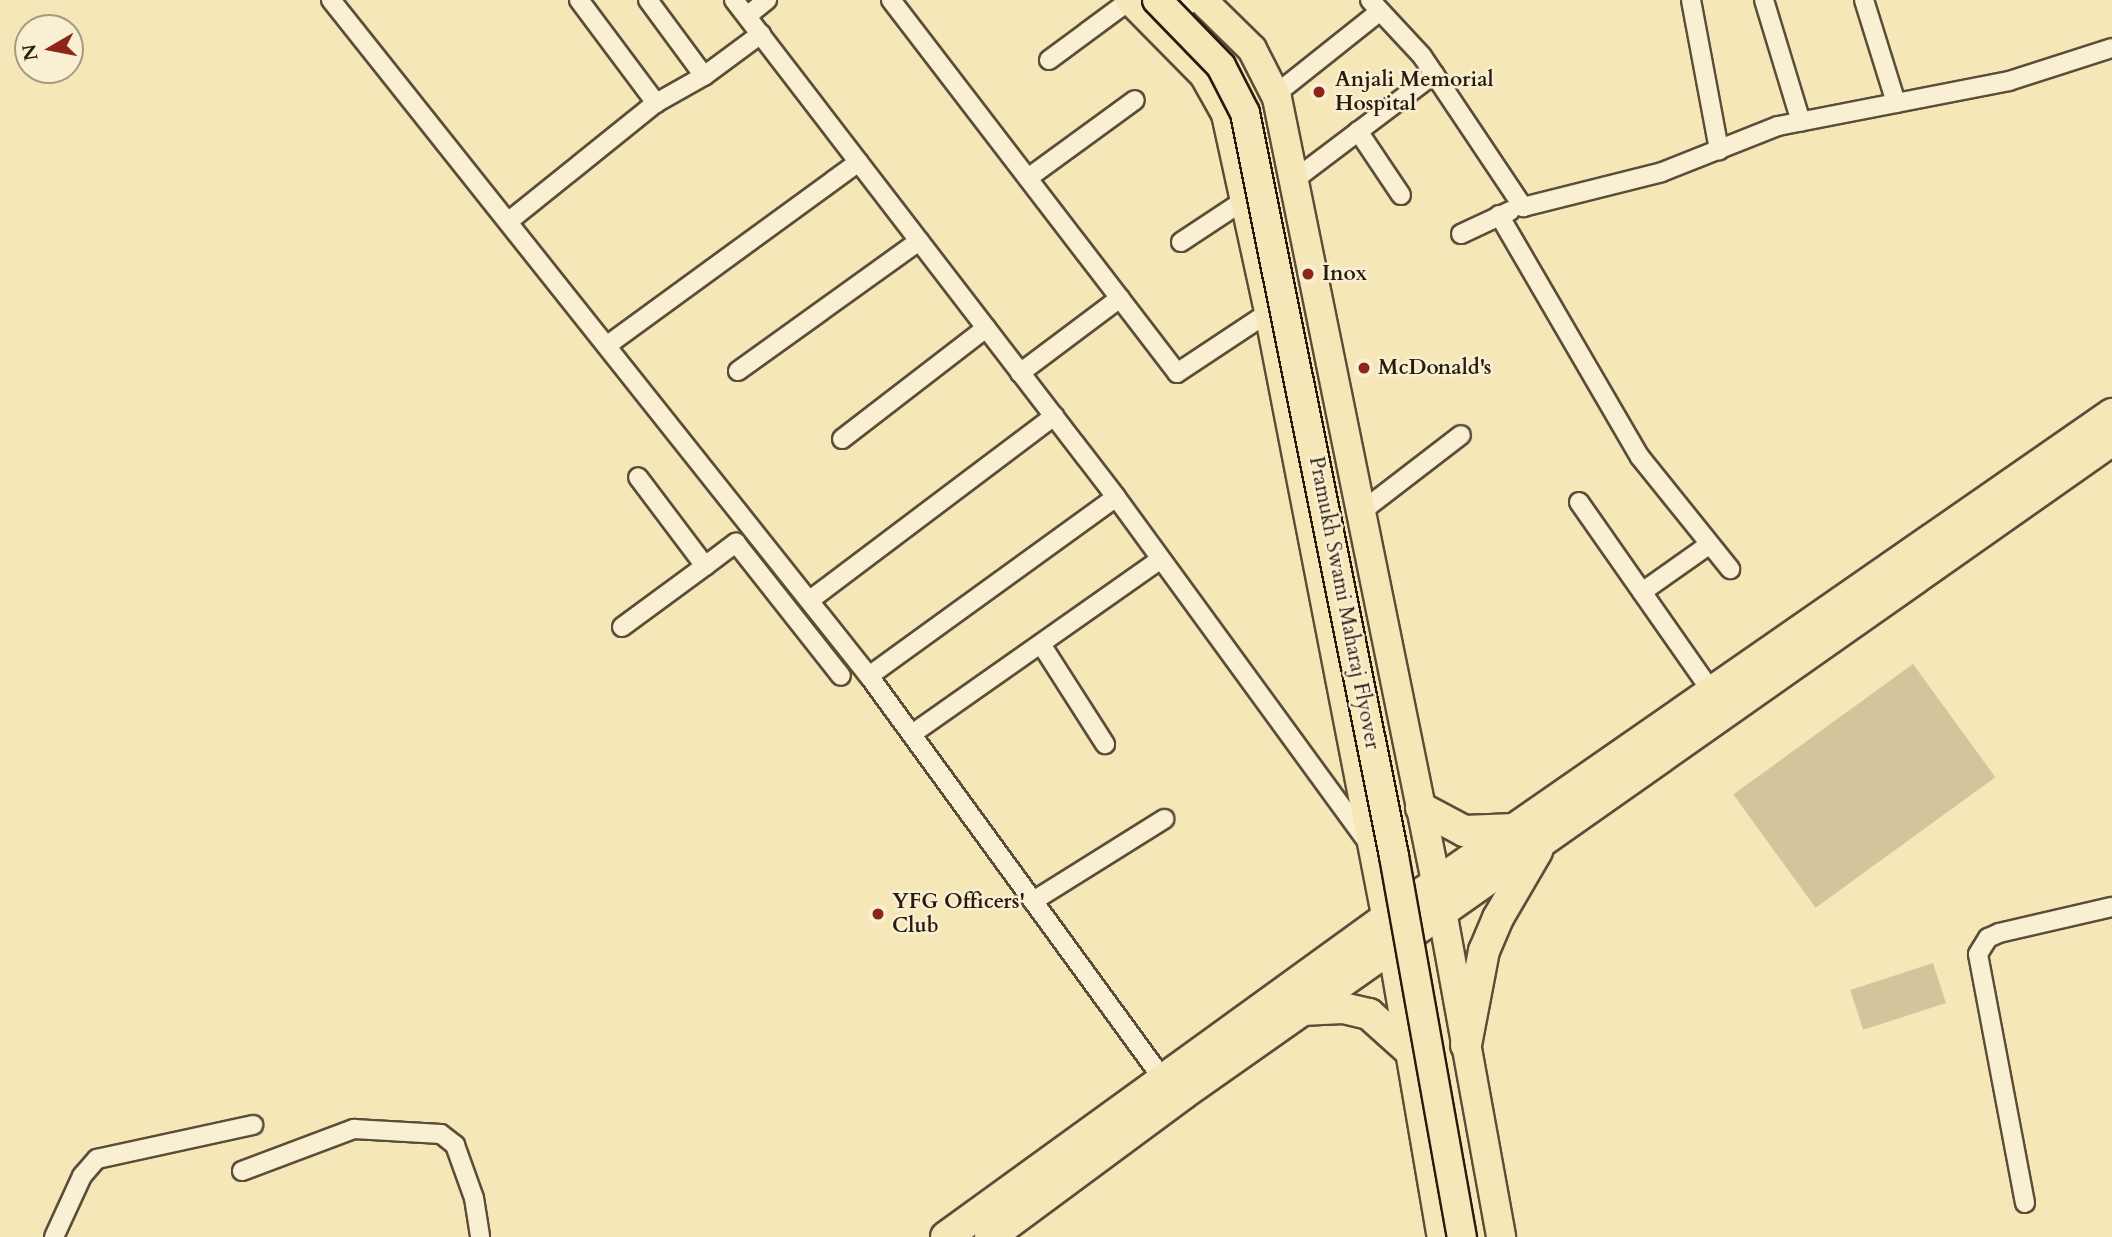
<!DOCTYPE html>
<style>
body{margin:0}
#map{position:relative;width:2112px;height:1237px;overflow:hidden;background:#f6e7b9;font-family:Cardo,serif}
div>[style]{position:absolute}
.green>*{inset:0;background:#d3c49c;transform-origin:0 0}
.roads{filter:drop-shadow(2px 0 #5c4d38) drop-shadow(-2px 0 #5c4d38) drop-shadow(0 2px #5c4d38) drop-shadow(0 -2px #5c4d38)}
.minor>*{height:18px;margin:-9px;padding:0 9px;transform-origin:9px;border-radius:9px;background:#f9efd2}
.tertiary>*{height:23px;margin:-11.5px;padding:0 11.5px;transform-origin:11.5px;border-radius:11.5px;background:#f9efd2}
.primary>*{height:28px;margin:-14px;padding:0 14px;transform-origin:14px;border-radius:14px;background:#f6e7b9}
.trunk>*{height:30px;margin:-15px;padding:0 15px;transform-origin:15px;border-radius:15px;background:#f6e7b9}
.bridges{filter:drop-shadow(2px 0 #291a0d) drop-shadow(-2px 0 #291a0d) drop-shadow(0 2px #291a0d) drop-shadow(0 -2px #291a0d)}
.primary-bridge>*{height:28px;margin:-14px;padding:0 14px;transform-origin:14px;border-radius:14px;background:#f6e7b9}
.dots>*{width:19px;height:19px;translate:-50% -50%;box-sizing:border-box;border:4px solid #f9efd2;border-radius:50%}
span{translate:-50% -50%;white-space:nowrap;text-align:center;line-height:1.15;-webkit-text-stroke:5px #f9efd2;paint-order:stroke}
.poi-label{font-size:21px;color:#291a0d;font-weight:700}
.left{translate:0 -50%;text-align:left}
.street-label{font-size:21px;color:#291a0d}
.north{position:absolute;left:14px;top:14px;width:70px;height:70px;box-sizing:border-box;background:#f9efd2;border:2px solid #a69a83;border-radius:50%;rotate:260deg;font-size:19px;font-weight:700;line-height:28px;text-align:center;color:#291a0d}
.north::after{content:'';display:block;margin:auto;width:24px;height:32px;background:#8f2418;clip-path:polygon(50% 0,100% 100%,50% 72%,0 100%)}
</style>
<div id="map">
<div class="green">
<div style="left:1913px;top:664px;width:140px;height:222px;rotate:54deg"></div>
<div style="left:1933px;top:963px;width:42px;height:87px;rotate:72deg"></div>
</div>
<div class="roads">
<div class="minor">
<div style="left:331px;top:0;width:864px;rotate:51.49deg"></div>
<div style="left:869px;top:676px;width:507px;rotate:53.9deg"></div>
<div style="left:579px;top:0;width:129px;rotate:53.2deg"></div>
<div style="left:648px;top:0;width:94px;rotate:53.6deg"></div>
<div style="left:734px;top:0;width:627px;rotate:52.45deg"></div>
<div style="left:1116px;top:497px;width:426px;rotate:53.9deg"></div>
<div style="left:891px;top:0;width:470px;rotate:52.5deg"></div>
<div style="left:1177px;top:373px;width:110px;rotate:-33.5deg"></div>
<div style="left:1370px;top:0;width:76px;rotate:47.1deg"></div>
<div style="left:1422px;top:56px;width:182px;rotate:56.2deg"></div>
<div style="left:1523px;top:207px;width:143px;rotate:-14.1deg"></div>
<div style="left:1662px;top:172px;width:125px;rotate:-21.6deg"></div>
<div style="left:1778px;top:126px;width:235px;rotate:-11deg"></div>
<div style="left:2009px;top:81px;width:108px;rotate:-17.8deg"></div>
<div style="left:1691px;top:0;width:153px;rotate:79.4deg"></div>
<div style="left:1764px;top:0;width:127px;rotate:73.1deg"></div>
<div style="left:1864px;top:0;width:108px;rotate:72.7deg"></div>
<div style="left:747px;top:16px;width:26px;rotate:-39deg"></div>
<div style="left:1049px;top:60px;width:101px;rotate:-36.5deg"></div>
<div style="left:1276px;top:94px;width:132px;rotate:-38.5deg"></div>
<div style="left:1358px;top:131px;width:77px;rotate:56.1deg"></div>
<div style="left:1028px;top:178px;width:132px;rotate:-36.1deg"></div>
<div style="left:1294px;top:180px;width:176px;rotate:-37.1deg"></div>
<div style="left:1499px;top:215px;width:280px;rotate:59.8deg"></div>
<div style="left:1640px;top:457px;width:144px;rotate:51.2deg"></div>
<div style="left:509px;top:221px;width:189px;rotate:-38.8deg"></div>
<div style="left:656px;top:103px;width:55px;rotate:-29.4deg"></div>
<div style="left:704px;top:76px;width:71px;rotate:-36.4deg"></div>
<div style="left:1461px;top:234px;width:54px;rotate:-25.1deg"></div>
<div style="left:1181px;top:242px;width:78px;rotate:-33.5deg"></div>
<div style="left:609px;top:344px;width:309px;rotate:-36.1deg"></div>
<div style="left:738px;top:371px;width:223px;rotate:-35.7deg"></div>
<div style="left:1020px;top:373px;width:125px;rotate:-36.9deg"></div>
<div style="left:842px;top:439px;width:182px;rotate:-37.6deg"></div>
<div style="left:1579px;top:502px;width:232px;rotate:55deg"></div>
<div style="left:1361px;top:512px;width:126px;rotate:-37.6deg"></div>
<div style="left:705px;top:566px;width:39px;rotate:-37deg"></div>
<div style="left:736px;top:543px;width:169px;rotate:51.7deg"></div>
<div style="left:1642px;top:592px;width:83px;rotate:-35.2deg"></div>
<div style="left:810px;top:600px;width:306px;rotate:-37deg"></div>
<div style="left:622px;top:627px;width:103px;rotate:-36.3deg"></div>
<div style="left:705px;top:566px;width:111px;rotate:-127deg"></div>
<div style="left:1041px;top:644px;width:119px;rotate:57.4deg"></div>
<div style="left:869px;top:676px;width:305px;rotate:-35.9deg"></div>
<div style="left:912px;top:734px;width:304px;rotate:-35.1deg"></div>
<div style="left:1033px;top:901px;width:155px;rotate:-32deg"></div>
<div style="left:242px;top:1171px;width:120px;rotate:-20.6deg"></div>
<div style="left:354px;top:1129px;width:87px;rotate:3.3deg"></div>
<div style="left:441px;top:1134px;width:18px;rotate:38deg"></div>
<div style="left:455px;top:1145px;width:56px;rotate:70.3deg"></div>
<div style="left:474px;top:1198px;width:39px;rotate:81deg"></div>
<div style="left:2025px;top:1203px;width:253px;rotate:-100.7deg"></div>
<div style="left:1978px;top:954px;width:19px;rotate:-58deg"></div>
<div style="left:1988px;top:938px;width:12px;rotate:-24deg"></div>
<div style="left:1999px;top:933px;width:116px;rotate:-13deg"></div>
<div style="left:54px;top:1237px;width:67px;rotate:-65.3deg"></div>
<div style="left:82px;top:1176px;width:23px;rotate:-49deg"></div>
<div style="left:97px;top:1159px;width:160px;rotate:-12.3deg"></div>
</div>
<div class="tertiary">
<div style="left:1161px;top:28px;width:39px;rotate:-46deg"></div>
</div>
<div class="primary">
<div style="left:1130px;top:0;width:105px;rotate:45.4deg"></div>
<div style="left:1204px;top:75px;width:45px;rotate:60.6deg"></div>
<div style="left:1226px;top:114px;width:203px;rotate:77.7deg"></div>
<div style="left:1269px;top:312px;width:646px;rotate:79.02deg"></div>
<div style="left:1392px;top:946px;width:295px;rotate:80.3deg"></div>
<div style="left:1202px;top:0;width:70px;rotate:44.4deg"></div>
<div style="left:1252px;top:49px;width:55px;rotate:63deg"></div>
<div style="left:1277px;top:98px;width:830px;rotate:78.53deg"></div>
<div style="left:1442px;top:911px;width:331px;rotate:79.7deg"></div>
</div>
<div class="trunk">
<div style="left:1421px;top:808px;width:49px;rotate:28.1deg"></div>
<div style="left:1464px;top:831px;width:51px;rotate:-2.2deg"></div>
<div style="left:1302px;top:1010px;width:41px;rotate:-2.8deg"></div>
<div style="left:1343px;top:1008px;width:27px;rotate:13deg"></div>
<div style="left:1369px;top:1014px;width:54px;rotate:42deg"></div>
<div style="left:1466px;top:1045px;width:96px;rotate:-79.2deg"></div>
<div style="left:1484px;top:951px;width:36px;rotate:-67deg"></div>
<div style="left:1498px;top:918px;width:78px;rotate:-59.8deg"></div>
<div style="left:946px;top:1237px;width:543px;rotate:-35.94deg"></div>
<div style="left:1386px;top:918px;width:884px;rotate:-34.77deg"></div>
<div style="left:990px;top:1237px;width:240px;rotate:-36.5deg"></div>
<div style="left:1183px;top:1094px;width:1136px;rotate:-35.14deg"></div>
</div>
</div>
<div class="bridges">
<div class="primary-bridge">
<div style="left:1157px;top:0;width:92px;rotate:45.9deg"></div>
<div style="left:1221px;top:66px;width:53px;rotate:62.9deg"></div>
<div style="left:1245px;top:113px;width:758px;rotate:78.66deg"></div>
<div style="left:1394px;top:856px;width:387px;rotate:79.9deg"></div>
</div>
</div>
<div class="dots">
<div style="left:1319px;top:92px;background:#8f2418"></div>
<div style="left:1308px;top:274px;background:#8f2418"></div>
<div style="left:1364px;top:368px;background:#8f2418"></div>
<div style="left:878px;top:914px;background:#8f2418"></div>
</div>
<div class="poi-label">
<span class="left" style="left:1335px;top:92px">Anjali Memorial<br>Hospital</span>
<span class="left" style="left:1322px;top:274px">Inox</span>
<span class="left" style="left:1378px;top:368px">McDonald's</span>
<span class="left" style="left:892px;top:914px">YFG Officers'<br>Club</span>
</div>
<div class="street-label">
<span style="left:1344px;top:603px;rotate:79deg">Pramukh Swami Maharaj Flyover</span>
</div>
<div class="north">N</div>
</div>
